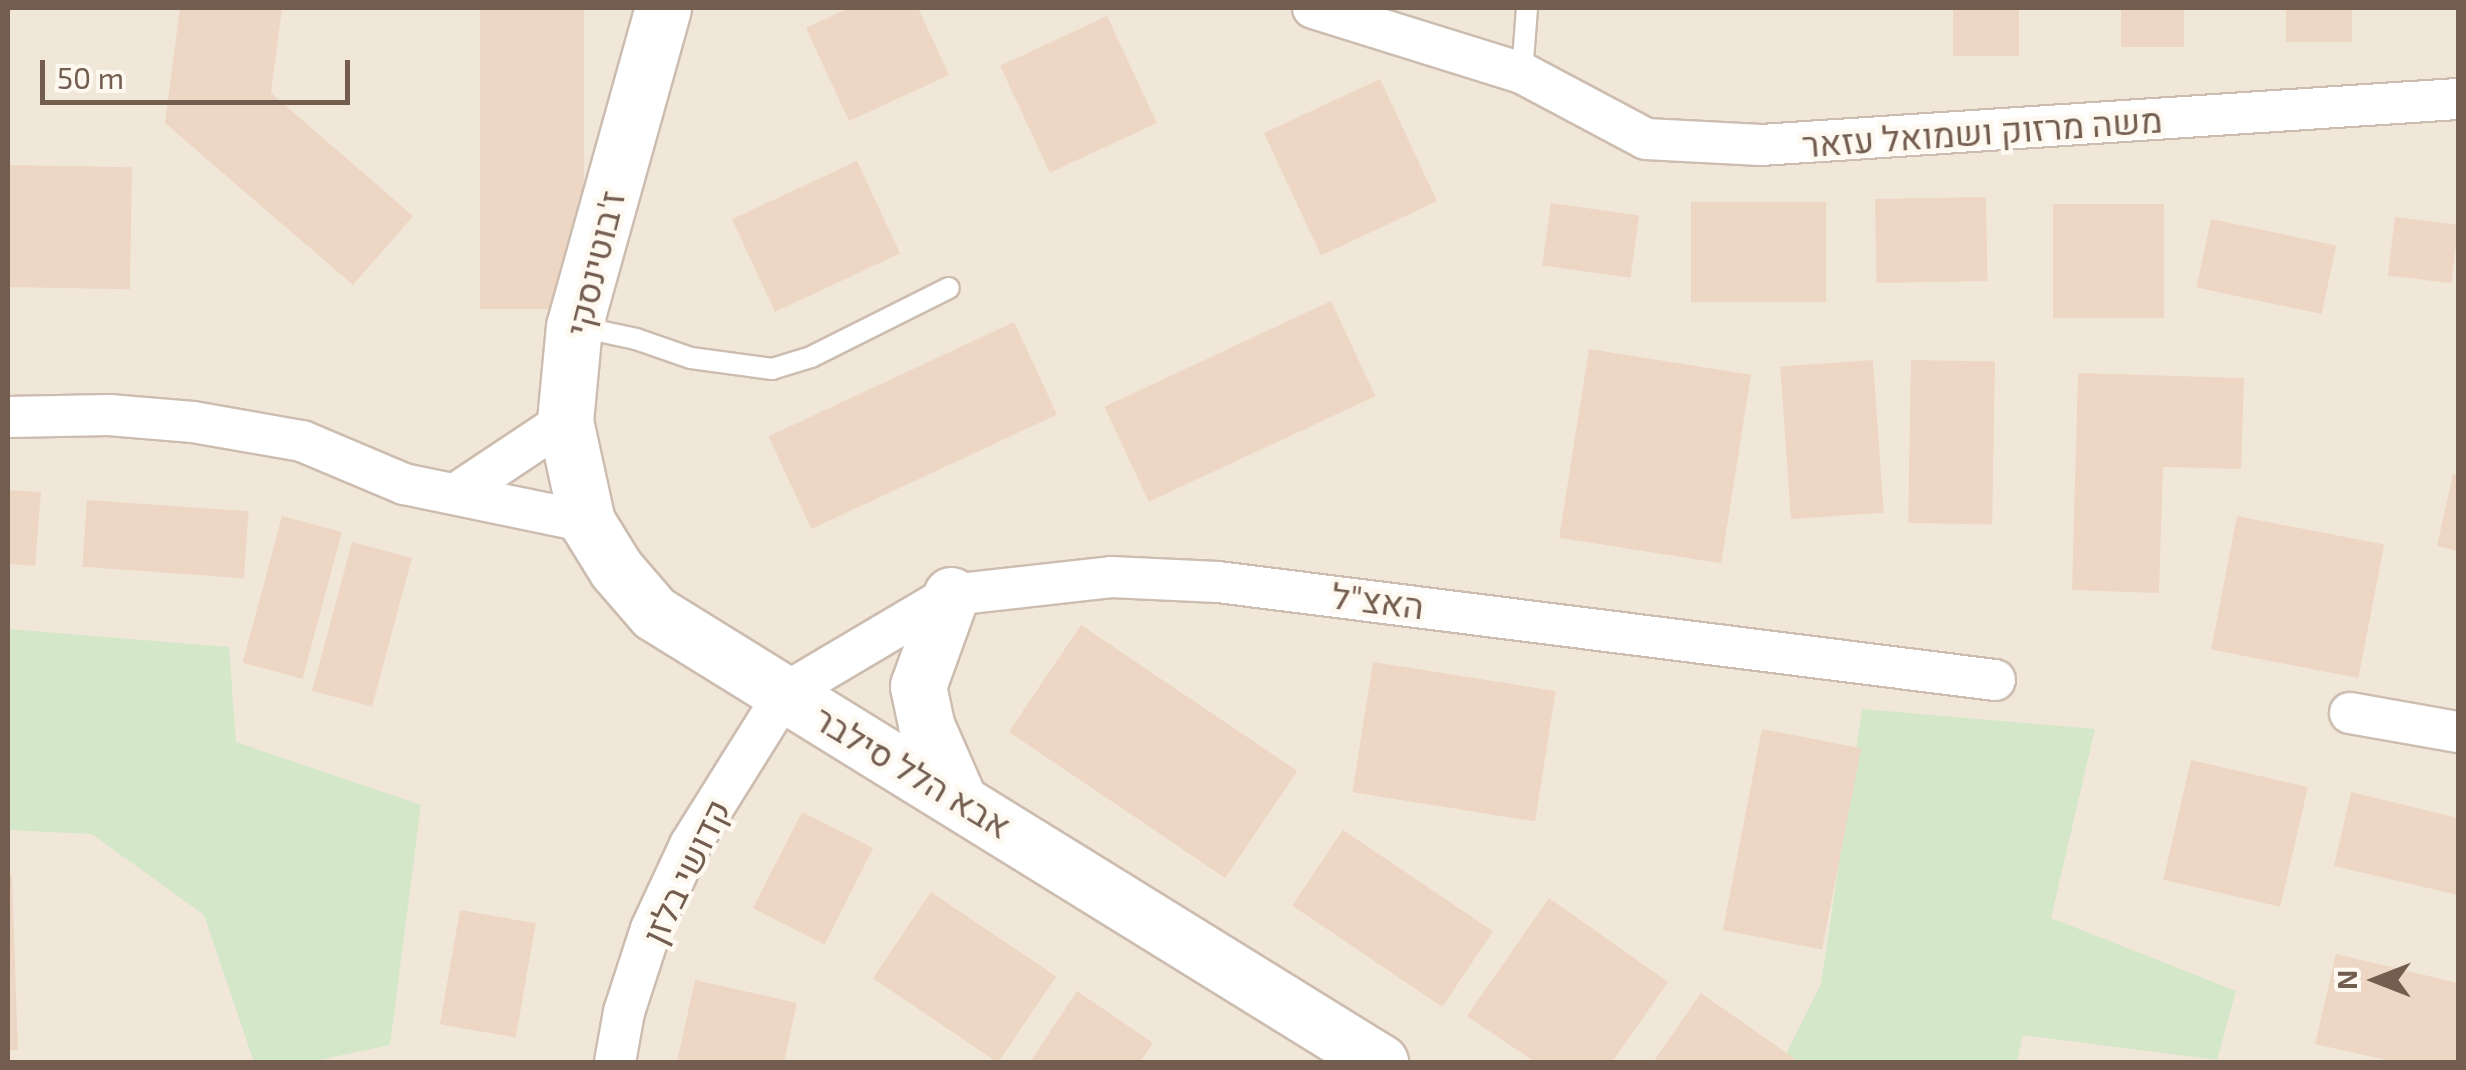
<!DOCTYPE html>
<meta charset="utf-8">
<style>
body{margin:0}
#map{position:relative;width:2466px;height:1070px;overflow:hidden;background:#faf4ea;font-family:"Exo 2",Heebo,sans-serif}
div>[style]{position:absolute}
.residential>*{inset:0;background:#f1e7d9;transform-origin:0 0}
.green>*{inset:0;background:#d4e7c9}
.building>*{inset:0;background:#edd6c4;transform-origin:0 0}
.roads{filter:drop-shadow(2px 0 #ccbdb0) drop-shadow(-2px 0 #ccbdb0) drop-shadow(0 2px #ccbdb0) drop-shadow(0 -2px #ccbdb0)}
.lane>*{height:20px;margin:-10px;padding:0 10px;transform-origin:10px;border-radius:10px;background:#fff}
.street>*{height:40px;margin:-20px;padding:0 20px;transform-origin:20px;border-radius:20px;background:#fff}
.secondary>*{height:55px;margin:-27.5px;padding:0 27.5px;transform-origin:27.5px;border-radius:27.5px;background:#fff}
span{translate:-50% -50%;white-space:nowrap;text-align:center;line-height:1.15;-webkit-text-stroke:9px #fdf8f0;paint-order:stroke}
.street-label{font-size:35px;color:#735d4f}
.frame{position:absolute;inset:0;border:10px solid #735d4f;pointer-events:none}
.north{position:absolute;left:2326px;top:930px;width:100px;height:100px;-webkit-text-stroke:8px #fdf8f0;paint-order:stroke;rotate:270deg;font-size:28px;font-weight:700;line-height:40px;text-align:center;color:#735d4f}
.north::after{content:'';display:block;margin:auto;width:35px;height:45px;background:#735d4f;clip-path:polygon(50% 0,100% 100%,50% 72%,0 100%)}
.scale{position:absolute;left:40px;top:60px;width:310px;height:45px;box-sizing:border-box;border:5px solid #735d4f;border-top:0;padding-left:12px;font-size:30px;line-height:35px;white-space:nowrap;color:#735d4f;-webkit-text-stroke:8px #fdf8f0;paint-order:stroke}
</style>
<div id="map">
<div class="residential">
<div style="left:8px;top:8px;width:2450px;height:1054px"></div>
</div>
<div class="green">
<div style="clip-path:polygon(8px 629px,229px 647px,236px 742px,421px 805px,390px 1045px,310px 1062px,254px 1062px,204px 915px,92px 834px,8px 830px)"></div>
<div style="clip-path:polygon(1862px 709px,2095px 729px,2051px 918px,2236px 991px,2217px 1060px,2023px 1035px,2017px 1062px,1782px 1062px,1821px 984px)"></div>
</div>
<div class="building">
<div style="clip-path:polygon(180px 8px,282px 8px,271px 93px,413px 216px,353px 285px,165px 123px)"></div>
<div style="left:480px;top:8px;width:104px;height:301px"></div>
<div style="clip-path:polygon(849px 8px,918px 8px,949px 75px,849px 121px,806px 28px)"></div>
<div style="left:1953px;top:8px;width:66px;height:48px"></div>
<div style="left:2121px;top:8px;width:63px;height:39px"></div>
<div style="left:2286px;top:8px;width:66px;height:34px"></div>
<div style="left:1107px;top:16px;width:118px;height:118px;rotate:65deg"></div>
<div style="left:1380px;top:79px;width:135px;height:128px;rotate:65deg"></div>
<div style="left:857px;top:161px;width:102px;height:138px;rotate:65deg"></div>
<div style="left:8px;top:165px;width:124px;height:122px;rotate:1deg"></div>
<div style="left:1986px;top:197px;width:84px;height:111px;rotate:89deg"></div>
<div style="left:1826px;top:202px;width:100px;height:135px;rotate:90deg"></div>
<div style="left:1551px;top:203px;width:89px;height:63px;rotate:8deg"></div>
<div style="left:2053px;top:204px;width:111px;height:114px"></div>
<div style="left:2395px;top:217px;width:64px;height:59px;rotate:7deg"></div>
<div style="left:2211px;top:219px;width:128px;height:70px;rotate:12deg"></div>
<div style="left:1331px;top:301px;width:105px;height:250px;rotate:65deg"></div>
<div style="left:1014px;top:322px;width:102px;height:271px;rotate:65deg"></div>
<div style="left:1589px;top:349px;width:164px;height:191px;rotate:9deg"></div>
<div style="left:1873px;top:360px;width:153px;height:93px;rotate:86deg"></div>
<div style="left:1911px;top:360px;width:84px;height:163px;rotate:1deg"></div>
<div style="clip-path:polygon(2078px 373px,2244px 378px,2241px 469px,2163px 467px,2159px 593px,2072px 590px)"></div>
<div style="clip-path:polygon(2453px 474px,2458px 475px,2458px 551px,2437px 546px)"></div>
<div style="clip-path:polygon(8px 490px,41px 492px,35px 566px,8px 564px)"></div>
<div style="left:87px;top:500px;width:162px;height:67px;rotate:4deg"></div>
<div style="left:282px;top:516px;width:62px;height:152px;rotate:15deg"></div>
<div style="left:2237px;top:516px;width:150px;height:136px;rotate:11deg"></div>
<div style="left:352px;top:542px;width:62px;height:154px;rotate:15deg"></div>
<div style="left:1081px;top:625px;width:261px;height:129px;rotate:34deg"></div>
<div style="left:1373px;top:662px;width:185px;height:132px;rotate:9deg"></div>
<div style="left:1762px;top:729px;width:101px;height:205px;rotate:11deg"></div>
<div style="left:2191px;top:760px;width:120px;height:123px;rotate:13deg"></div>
<div style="clip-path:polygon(2351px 792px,2458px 818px,2458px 895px,2334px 866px)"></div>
<div style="left:802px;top:812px;width:80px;height:108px;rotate:27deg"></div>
<div style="left:1343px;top:830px;width:181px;height:91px;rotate:34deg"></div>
<div style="clip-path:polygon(8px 876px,12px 876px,18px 1050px,8px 1050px)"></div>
<div style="left:931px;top:892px;width:151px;height:104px;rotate:34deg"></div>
<div style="clip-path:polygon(1549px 898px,1668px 982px,1612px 1062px,1535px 1062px,1467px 1016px)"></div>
<div style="left:460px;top:910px;width:77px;height:116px;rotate:10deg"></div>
<div style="clip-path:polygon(2336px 954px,2458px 983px,2458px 1062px,2395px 1062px,2315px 1044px)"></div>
<div style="clip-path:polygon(695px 980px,797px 1003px,784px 1062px,677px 1062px)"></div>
<div style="clip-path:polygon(1077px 991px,1153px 1043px,1140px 1062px,1030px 1062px)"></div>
<div style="clip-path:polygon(1701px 993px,1795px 1059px,1793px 1062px,1653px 1062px)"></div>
</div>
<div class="roads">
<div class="lane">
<div style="left:1522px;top:73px;width:65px;rotate:-85.6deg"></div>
<div style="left:575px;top:326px;width:62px;rotate:12deg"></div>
<div style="left:636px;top:339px;width:58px;rotate:19.1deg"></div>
<div style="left:691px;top:358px;width:82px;rotate:7.7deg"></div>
<div style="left:772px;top:369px;width:41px;rotate:-17.1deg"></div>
<div style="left:811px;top:357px;width:154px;rotate:-26.6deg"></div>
</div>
<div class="street">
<div style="left:1313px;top:8px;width:219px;rotate:17.3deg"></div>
<div style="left:1522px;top:73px;width:140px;rotate:28deg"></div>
<div style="left:1646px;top:139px;width:115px;rotate:3deg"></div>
<div style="left:1761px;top:145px;width:699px;rotate:-3.78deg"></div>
<div style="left:8px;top:417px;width:101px;rotate:-1.1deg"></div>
<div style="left:109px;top:415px;width:84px;rotate:4.8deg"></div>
<div style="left:193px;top:422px;width:111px;rotate:9.9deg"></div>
<div style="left:302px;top:441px;width:111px;rotate:22.9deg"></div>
<div style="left:404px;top:484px;width:187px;rotate:11.7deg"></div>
<div style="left:457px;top:493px;width:130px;rotate:-33.7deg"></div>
<div style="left:2350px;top:713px;width:110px;rotate:10deg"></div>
<div style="left:615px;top:1062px;width:51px;rotate:-79.8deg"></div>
<div style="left:624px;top:1012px;width:87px;rotate:-72deg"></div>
<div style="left:651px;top:929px;width:93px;rotate:-65.1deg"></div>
<div style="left:690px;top:845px;width:179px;rotate:-58deg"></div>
<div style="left:785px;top:693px;width:193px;rotate:-30.6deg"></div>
<div style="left:951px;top:595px;width:161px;rotate:-6.4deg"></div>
<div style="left:1111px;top:577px;width:107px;rotate:2.7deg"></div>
<div style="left:1218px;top:582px;width:783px;rotate:7.19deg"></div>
</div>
<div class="secondary">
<div style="left:663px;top:8px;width:330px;rotate:105.6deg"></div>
<div style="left:574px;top:326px;width:95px;rotate:95.4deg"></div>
<div style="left:565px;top:421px;width:103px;rotate:77.7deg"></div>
<div style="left:587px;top:522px;width:55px;rotate:58.3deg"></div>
<div style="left:616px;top:569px;width:58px;rotate:49.2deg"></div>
<div style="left:654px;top:613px;width:854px;rotate:31.74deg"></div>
<div style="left:951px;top:595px;width:97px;rotate:109.9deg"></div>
<div style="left:918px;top:686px;width:40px;rotate:78deg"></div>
<div style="left:926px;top:725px;width:80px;rotate:66.3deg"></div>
</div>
</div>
<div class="street-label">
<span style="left:1982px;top:131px;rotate:-4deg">משה מרזוק ושמואל עזאר</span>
<span style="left:594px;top:263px;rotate:-76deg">ז'בוטינסקי</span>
<span style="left:1378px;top:600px;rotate:7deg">האצ"ל</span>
<span style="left:913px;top:771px;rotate:31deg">אבא הלל סילבר</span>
<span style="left:685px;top:871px;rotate:-64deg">קדושי בלזן</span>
</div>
<div class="frame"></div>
<div class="north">N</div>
<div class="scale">50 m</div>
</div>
